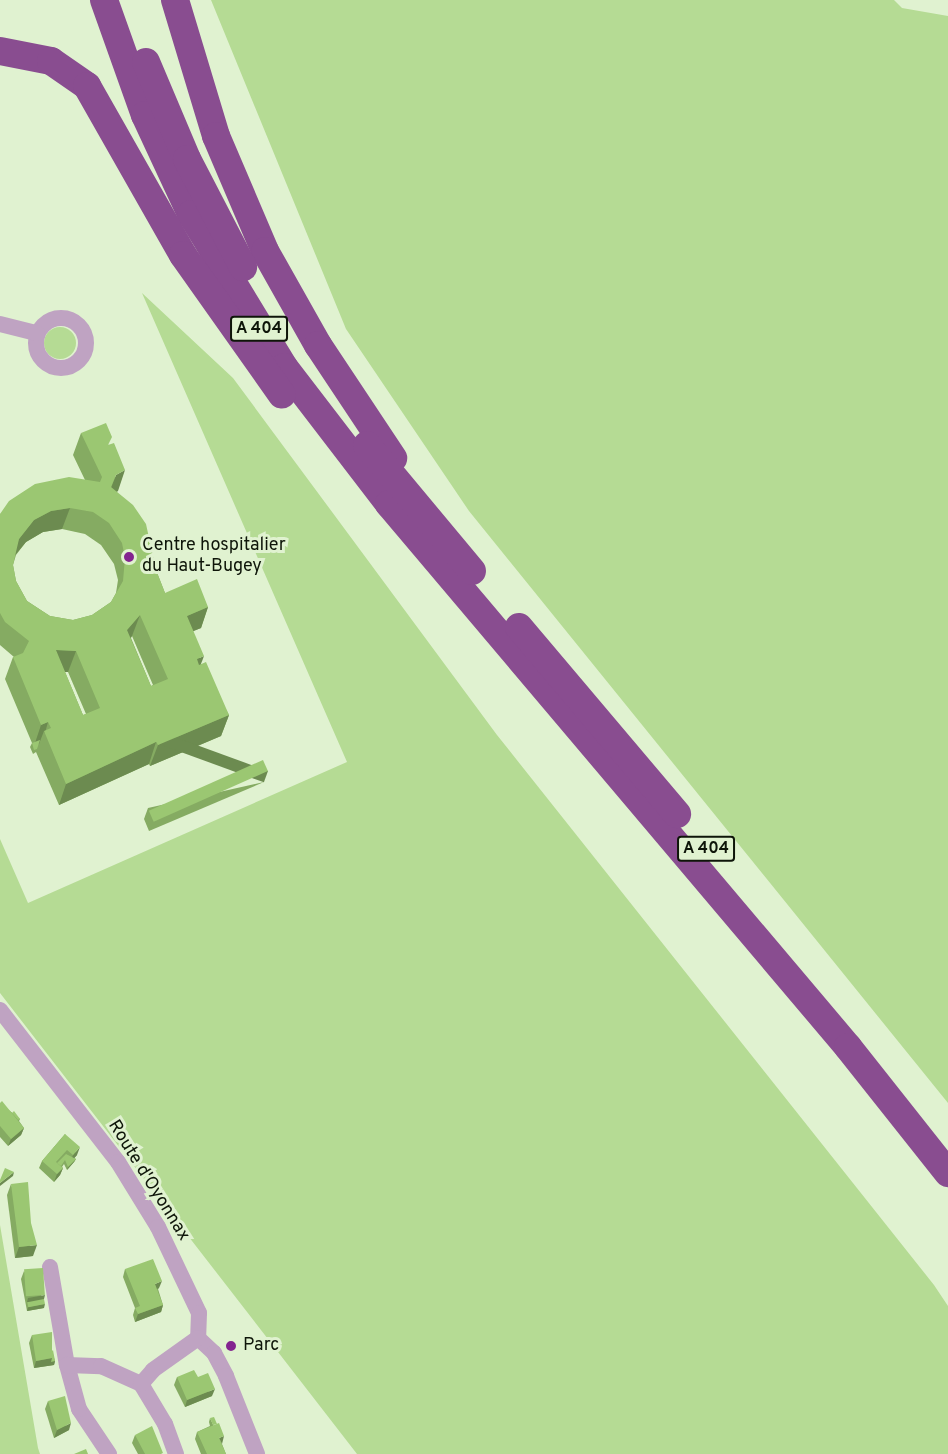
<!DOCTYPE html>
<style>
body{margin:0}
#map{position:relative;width:948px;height:1454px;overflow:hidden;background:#e0f2d0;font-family:Overpass,sans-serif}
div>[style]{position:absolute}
.green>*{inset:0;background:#b5db94}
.round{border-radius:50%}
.minor>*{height:16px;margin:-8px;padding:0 8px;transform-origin:8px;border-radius:8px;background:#bfa3c2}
.minor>.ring{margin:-8px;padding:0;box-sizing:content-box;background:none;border:16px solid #bfa3c2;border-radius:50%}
.motorway>*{height:28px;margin:-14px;padding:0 14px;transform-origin:14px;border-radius:14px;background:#894d90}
.wall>*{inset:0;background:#85ab62}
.shaded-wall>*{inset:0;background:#6c8b50;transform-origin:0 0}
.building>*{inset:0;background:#9bc772;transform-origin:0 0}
.dots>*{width:16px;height:16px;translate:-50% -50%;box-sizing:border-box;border:3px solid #e0f2d0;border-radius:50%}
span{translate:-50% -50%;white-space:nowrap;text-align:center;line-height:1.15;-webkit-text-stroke:6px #e0f2d0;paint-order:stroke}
.shield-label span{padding:2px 4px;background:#e0f2d0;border:2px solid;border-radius:4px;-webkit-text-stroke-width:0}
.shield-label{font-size:16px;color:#0e1509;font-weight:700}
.poi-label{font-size:18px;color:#0e1509}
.left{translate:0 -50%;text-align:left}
.street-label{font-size:18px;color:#0e1509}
</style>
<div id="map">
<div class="green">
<div style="clip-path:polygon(211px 0,894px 0,902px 8px,948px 16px,948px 1103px,469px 511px,346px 329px)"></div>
<div style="clip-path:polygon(142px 293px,233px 378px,497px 735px,934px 1285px,948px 1306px,948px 1454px,357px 1454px,0 993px,0 839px,28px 903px,347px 762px)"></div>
<div class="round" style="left:44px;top:327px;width:32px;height:32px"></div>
<div style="clip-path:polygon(0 1225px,38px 1448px,40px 1454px,0 1454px)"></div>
</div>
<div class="minor">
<div class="ring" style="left:36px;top:318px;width:34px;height:34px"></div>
<div style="left:0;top:324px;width:38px;rotate:14deg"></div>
<div style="left:0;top:1010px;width:192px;rotate:52.2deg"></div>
<div style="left:118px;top:1162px;width:76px;rotate:58.4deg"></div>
<div style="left:158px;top:1227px;width:95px;rotate:64.5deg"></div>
<div style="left:199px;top:1313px;width:25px;rotate:92deg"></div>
<div style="left:198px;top:1338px;width:22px;rotate:43deg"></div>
<div style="left:214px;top:1353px;width:26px;rotate:62deg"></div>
<div style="left:226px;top:1376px;width:84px;rotate:68.3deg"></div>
<div style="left:50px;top:1267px;width:99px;rotate:80.2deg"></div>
<div style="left:109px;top:1454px;width:54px;rotate:-123.7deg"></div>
<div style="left:79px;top:1409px;width:46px;rotate:-105.3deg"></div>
<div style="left:67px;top:1365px;width:34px;rotate:2deg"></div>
<div style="left:101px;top:1366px;width:44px;rotate:24.2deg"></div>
<div style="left:176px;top:1454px;width:32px;rotate:-110deg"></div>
<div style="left:165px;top:1424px;width:47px;rotate:-121deg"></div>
<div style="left:141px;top:1384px;width:18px;rotate:-49deg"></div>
<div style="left:153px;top:1370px;width:55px;rotate:-35.4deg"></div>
</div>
<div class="motorway">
<div style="left:104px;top:0;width:122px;rotate:70.4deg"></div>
<div style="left:145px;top:115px;width:109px;rotate:65.1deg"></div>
<div style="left:191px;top:214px;width:179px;rotate:58.7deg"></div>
<div style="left:284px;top:367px;width:173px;rotate:52.5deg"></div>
<div style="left:389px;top:504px;width:711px;rotate:49.79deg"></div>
<div style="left:848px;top:1047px;width:161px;rotate:51.6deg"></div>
<div style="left:175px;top:0;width:142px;rotate:73.2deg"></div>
<div style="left:216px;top:136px;width:125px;rotate:66.9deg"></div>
<div style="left:265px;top:251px;width:108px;rotate:60.6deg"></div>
<div style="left:318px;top:345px;width:136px;rotate:56.4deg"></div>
<div style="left:0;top:51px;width:52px;rotate:11.1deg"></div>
<div style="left:51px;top:61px;width:44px;rotate:34.8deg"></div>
<div style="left:87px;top:86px;width:194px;rotate:60.4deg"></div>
<div style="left:183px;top:255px;width:171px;rotate:54.7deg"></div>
<div style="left:146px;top:62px;width:105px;rotate:67.1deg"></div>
<div style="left:187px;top:159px;width:122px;rotate:62.6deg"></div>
<div style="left:367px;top:445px;width:164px;rotate:50.2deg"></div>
<div style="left:519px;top:627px;width:245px;rotate:49.8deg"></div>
</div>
<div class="wall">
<div style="clip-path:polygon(evenodd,81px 433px,109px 445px,118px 491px,116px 492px,156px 570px,165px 593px,208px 607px,201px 628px,193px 631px,201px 664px,229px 715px,221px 736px,150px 766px,149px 764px,59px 805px,36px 752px,33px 754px,30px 747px,32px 743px,5px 679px,13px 657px,14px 657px,0 645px,0 514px,85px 480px,73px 455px,81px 433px,62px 529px,85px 534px,101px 545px,114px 564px,118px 580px,116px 593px,111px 602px,92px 615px,73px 620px,50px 616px,27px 601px,16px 581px,13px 565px,16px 555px,26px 542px,43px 532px,62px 529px,81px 433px,132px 636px,153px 685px,151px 686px,131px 638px,132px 636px,81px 433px,65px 672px,68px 672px,86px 714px,83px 715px,65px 672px)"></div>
<div style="clip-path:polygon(264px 782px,149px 831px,144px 819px,148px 808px)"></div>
<div style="clip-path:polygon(0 1103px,20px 1119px,19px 1121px,24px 1128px,21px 1135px,8px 1146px,0 1137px)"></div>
<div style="clip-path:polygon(65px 1134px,77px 1155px,74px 1158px,76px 1159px,74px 1162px,67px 1170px,64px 1164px,62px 1167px,63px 1168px,60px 1175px,54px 1182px,39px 1168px,42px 1161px)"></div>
<div style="clip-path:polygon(11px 1184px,33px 1256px,15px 1258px,7px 1195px)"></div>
<div style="clip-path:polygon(125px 1269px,159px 1288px,158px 1289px,163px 1305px,161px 1312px,135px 1322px,133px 1315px,135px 1308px,123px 1277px)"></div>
<div style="clip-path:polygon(24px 1271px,44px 1299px,44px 1308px,27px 1311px,21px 1279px)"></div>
<div style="clip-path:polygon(32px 1335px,52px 1351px,55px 1361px,54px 1365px,34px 1368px,29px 1343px)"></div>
<div style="clip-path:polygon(177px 1377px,198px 1377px,212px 1396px,185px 1407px,174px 1385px)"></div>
<div style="clip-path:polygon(48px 1401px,69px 1430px,54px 1438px,45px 1409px)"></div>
<div style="clip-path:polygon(210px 1418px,222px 1444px,226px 1454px,201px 1454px,195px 1439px,197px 1432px,210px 1426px,209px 1422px)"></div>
<div style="clip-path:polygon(135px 1435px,162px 1454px,138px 1454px,132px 1443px)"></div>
</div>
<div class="shaded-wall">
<div style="clip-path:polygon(125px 470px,118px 491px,108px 496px,116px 475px)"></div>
<div style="clip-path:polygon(70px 508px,62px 529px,43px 532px,26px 542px,11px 560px,19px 539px,34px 520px,51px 511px)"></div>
<div style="clip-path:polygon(208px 607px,201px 628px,179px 637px,187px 616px)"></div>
<div style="clip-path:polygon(140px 615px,132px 636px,119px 651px,127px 630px)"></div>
<div style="clip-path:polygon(56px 650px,76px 651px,68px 672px,48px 672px)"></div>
<div style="clip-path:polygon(204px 656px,196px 677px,197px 659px)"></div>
<div style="clip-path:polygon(229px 715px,221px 736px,150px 766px,158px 745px)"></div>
<div style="clip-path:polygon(48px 722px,45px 733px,44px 731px,39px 744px,34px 746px,41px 725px)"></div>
<div style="clip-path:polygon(156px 742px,149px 764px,59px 805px,66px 784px)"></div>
<div style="left:268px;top:771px;width:12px;height:125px;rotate:110deg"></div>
<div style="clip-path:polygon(24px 1128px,21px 1135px,8px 1146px,11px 1139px)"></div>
<div style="clip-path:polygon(80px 1147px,77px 1155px,70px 1163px,73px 1155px)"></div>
<div style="clip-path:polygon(76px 1159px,74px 1162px,67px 1170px,68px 1167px)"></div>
<div style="clip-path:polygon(63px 1168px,60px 1175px,54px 1182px,57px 1174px)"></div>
<div style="clip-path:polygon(14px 1172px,13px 1176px,0 1186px,0 1183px)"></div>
<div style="clip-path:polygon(37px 1245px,33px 1256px,15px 1258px,19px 1247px)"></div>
<div style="clip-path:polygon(162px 1281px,159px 1288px,153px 1291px,155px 1284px)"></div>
<div style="clip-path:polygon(45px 1295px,43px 1303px,27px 1302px,28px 1298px)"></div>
<div style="clip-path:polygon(45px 1304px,44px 1308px,27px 1311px,28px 1307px)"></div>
<div style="clip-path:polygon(163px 1305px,161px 1312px,135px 1322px,138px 1314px)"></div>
<div style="clip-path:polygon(52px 1358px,55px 1361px,54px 1365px,34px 1368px,36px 1361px)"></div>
<div style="clip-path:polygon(215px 1389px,212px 1396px,185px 1407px,187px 1400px)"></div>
<div style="clip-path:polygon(71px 1423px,69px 1430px,54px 1438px,57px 1430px)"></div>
<div style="clip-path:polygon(224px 1436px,222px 1444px,219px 1438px)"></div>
</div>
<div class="building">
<div style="clip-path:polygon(evenodd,106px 423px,112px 437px,108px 445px,114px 443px,125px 470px,116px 475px,111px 487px,133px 505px,146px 524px,156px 570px,165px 593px,197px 579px,208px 607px,187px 616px,204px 656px,197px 659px,199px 665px,206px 662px,229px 715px,158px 745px,156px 742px,66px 784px,44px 731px,51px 728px,48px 722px,41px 725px,13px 657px,23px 653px,29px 641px,5px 622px,0 613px,0 514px,9px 501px,35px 484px,69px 477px,100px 482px,102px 477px,81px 433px,106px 423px,70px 508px,93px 512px,109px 523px,122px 543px,125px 558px,123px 581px,111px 602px,92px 615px,73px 620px,50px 616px,27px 601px,16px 581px,13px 565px,19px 539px,34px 520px,51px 511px,70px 508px,106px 423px,140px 615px,168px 679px,151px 686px,127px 630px,140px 615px,106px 423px,56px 650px,76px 651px,100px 708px,83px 715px,56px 650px)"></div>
<div style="clip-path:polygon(40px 740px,37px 749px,34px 750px,32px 743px)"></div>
<div style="left:263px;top:760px;width:12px;height:125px;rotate:66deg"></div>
<div style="clip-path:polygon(2px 1101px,24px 1128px,11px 1139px,0 1126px,0 1103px)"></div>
<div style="clip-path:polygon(14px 1111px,20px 1119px,18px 1120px,12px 1113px)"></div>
<div style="clip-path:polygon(65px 1134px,80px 1147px,73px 1155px,67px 1150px,56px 1162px,63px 1168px,57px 1174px,42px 1161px)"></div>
<div style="clip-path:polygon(66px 1154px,76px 1159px,68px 1167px,65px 1160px,61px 1166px,57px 1163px)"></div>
<div style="clip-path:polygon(5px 1168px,14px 1172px,0 1183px,0 1180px)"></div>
<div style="clip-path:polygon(28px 1182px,31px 1223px,37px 1245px,19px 1247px,11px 1184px)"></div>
<div style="clip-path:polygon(153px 1259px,162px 1281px,155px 1284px,163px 1305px,138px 1314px,135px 1308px,140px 1306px,125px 1269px)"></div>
<div style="left:43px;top:1268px;width:27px;height:19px;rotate:86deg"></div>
<div style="left:44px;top:1299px;width:5px;height:17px;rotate:79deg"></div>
<div style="clip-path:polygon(52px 1332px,52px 1358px,36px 1361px,32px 1335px)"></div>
<div style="clip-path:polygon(53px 1350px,55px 1361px,51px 1362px,52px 1358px,52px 1351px)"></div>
<div style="clip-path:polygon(194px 1370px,198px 1377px,208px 1373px,215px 1389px,187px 1400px,177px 1377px)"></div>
<div style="clip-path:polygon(65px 1396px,71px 1423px,57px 1430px,48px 1401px)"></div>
<div style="clip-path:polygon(214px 1417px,217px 1424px,213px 1425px,210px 1418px)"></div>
<div style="clip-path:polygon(219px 1423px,224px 1436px,219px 1438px,226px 1454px,207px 1454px,197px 1432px)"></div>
<div style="clip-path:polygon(152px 1426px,163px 1453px,160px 1454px,145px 1454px,135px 1435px)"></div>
<div style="clip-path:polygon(86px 1449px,88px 1454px,74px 1454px)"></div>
</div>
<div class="dots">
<div style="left:129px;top:557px;background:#83248f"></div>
<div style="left:231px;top:1346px;background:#83248f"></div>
</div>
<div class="shield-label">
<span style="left:259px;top:329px">A 404</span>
<span style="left:706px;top:849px">A 404</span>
</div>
<div class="poi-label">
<span class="left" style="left:142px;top:557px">Centre hospitalier<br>du Haut-Bugey</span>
<span class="left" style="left:243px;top:1346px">Parc</span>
</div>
<div class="street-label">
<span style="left:148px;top:1181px;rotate:58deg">Route d'Oyonnax</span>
</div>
</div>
